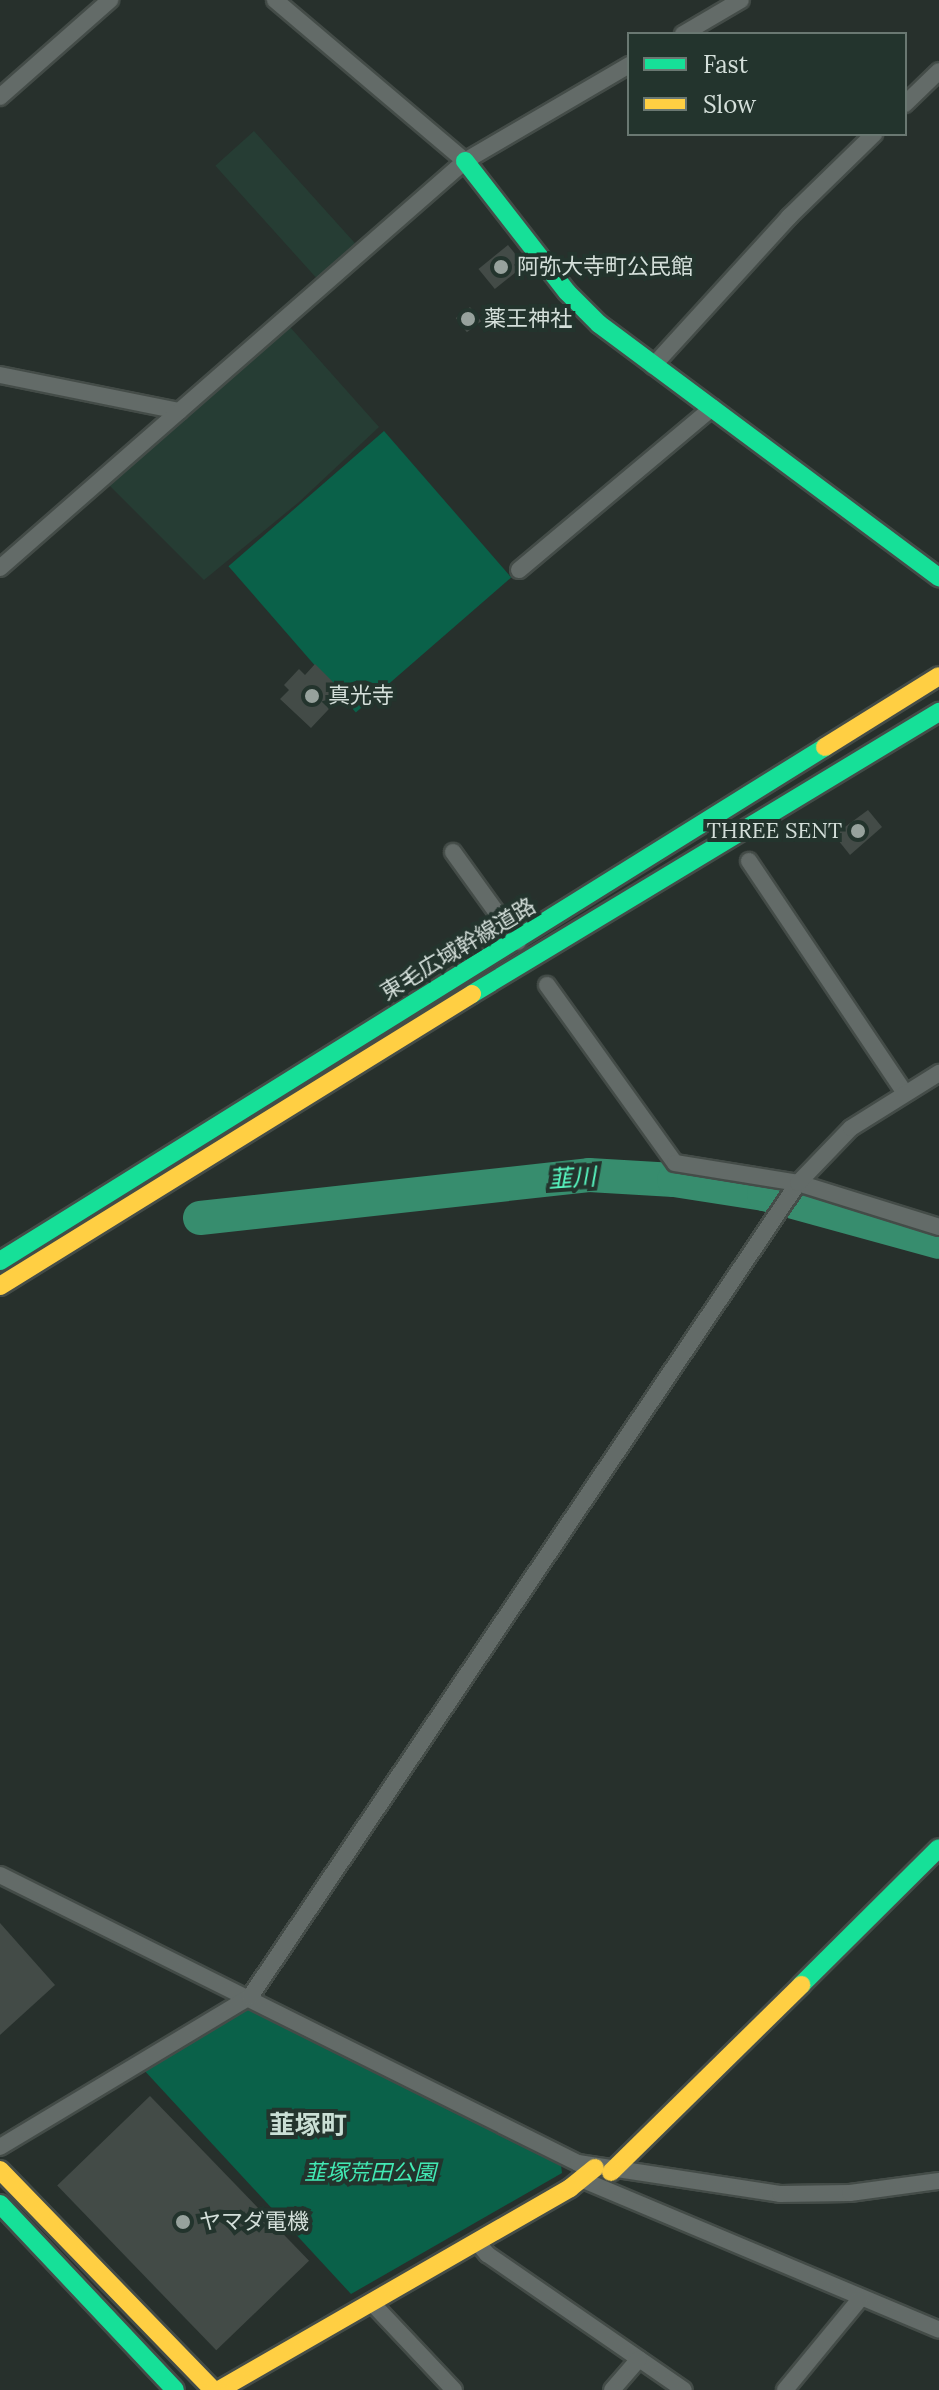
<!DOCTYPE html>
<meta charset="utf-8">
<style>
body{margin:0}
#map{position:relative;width:939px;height:2390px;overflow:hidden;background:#27302c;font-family:Lora,"Noto Sans JP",serif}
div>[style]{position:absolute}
.built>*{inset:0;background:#263d34;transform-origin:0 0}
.green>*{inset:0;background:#0a6149;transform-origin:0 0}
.river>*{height:34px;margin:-17px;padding:0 17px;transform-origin:17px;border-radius:17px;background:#378d6e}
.building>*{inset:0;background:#434b47;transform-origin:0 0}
.roads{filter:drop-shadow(2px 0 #444c48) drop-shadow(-2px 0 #444c48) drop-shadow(0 2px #444c48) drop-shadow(0 -2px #444c48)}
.street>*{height:16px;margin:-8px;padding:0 8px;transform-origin:8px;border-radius:8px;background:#636b68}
.fast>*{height:18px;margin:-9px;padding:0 9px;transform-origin:9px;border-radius:9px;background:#16e098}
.slow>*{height:18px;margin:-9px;padding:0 9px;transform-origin:9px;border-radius:9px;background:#ffcf43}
.dots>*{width:22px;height:22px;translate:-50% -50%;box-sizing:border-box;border:4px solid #23342d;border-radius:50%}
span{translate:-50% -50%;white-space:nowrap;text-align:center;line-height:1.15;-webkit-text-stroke:8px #23342d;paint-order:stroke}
.poi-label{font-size:22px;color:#d4dfda}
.left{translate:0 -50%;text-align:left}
.right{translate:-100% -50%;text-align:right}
.street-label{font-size:22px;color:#d4dfda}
.park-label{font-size:22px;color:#42eab4;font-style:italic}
.water-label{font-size:24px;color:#59fbc4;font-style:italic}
.quarter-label{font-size:26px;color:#cadfd5;font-weight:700}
.legend{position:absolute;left:627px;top:32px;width:280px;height:104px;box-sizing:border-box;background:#23342d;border:2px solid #6a7872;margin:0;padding:10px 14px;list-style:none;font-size:24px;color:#d4dfda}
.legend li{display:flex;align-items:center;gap:16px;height:40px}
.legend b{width:40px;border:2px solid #6a7872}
</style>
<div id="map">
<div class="built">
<div style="left:254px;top:131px;width:151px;height:52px;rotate:48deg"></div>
<div style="clip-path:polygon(290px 327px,379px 427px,299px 502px,204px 580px,107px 483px)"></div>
</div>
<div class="green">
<div style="left:384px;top:431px;width:194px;height:206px;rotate:49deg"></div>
<div style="clip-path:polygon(251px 2004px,561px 2165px,562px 2173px,351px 2294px,143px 2069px)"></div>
</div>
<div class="river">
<div style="left:200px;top:1218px;width:391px;rotate:-6.3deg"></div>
<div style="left:589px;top:1175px;width:85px;rotate:3.4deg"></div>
<div style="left:674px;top:1180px;width:91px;rotate:8.8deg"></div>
<div style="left:764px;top:1194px;width:181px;rotate:15.3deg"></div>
</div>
<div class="building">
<div style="left:508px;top:245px;width:26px;height:38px;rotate:51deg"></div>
<div style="left:470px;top:307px;width:18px;height:18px;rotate:52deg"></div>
<div style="clip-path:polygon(315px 664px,344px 693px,311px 728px,280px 699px,289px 690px,284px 685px,299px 669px,305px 675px)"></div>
<div style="clip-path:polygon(868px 810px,882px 827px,850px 855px,834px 835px)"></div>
<div style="clip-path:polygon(0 1923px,55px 1985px,0 2035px)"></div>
<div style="left:150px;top:2096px;width:229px;height:129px;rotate:46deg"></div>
</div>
<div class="roads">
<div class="street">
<div style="left:275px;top:0;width:249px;rotate:40.3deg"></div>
<div style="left:683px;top:34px;width:67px;rotate:-30.4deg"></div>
<div style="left:0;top:97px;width:147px;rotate:-41.4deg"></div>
<div style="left:905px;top:104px;width:47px;rotate:-44.1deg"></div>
<div style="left:653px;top:366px;width:202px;rotate:-47.6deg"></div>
<div style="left:789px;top:217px;width:119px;rotate:-44.3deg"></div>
<div style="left:0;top:375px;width:183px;rotate:11.4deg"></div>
<div style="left:0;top:568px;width:618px;rotate:-41.19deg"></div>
<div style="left:465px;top:161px;width:190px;rotate:-30.3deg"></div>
<div style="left:519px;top:570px;width:253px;rotate:-40deg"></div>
<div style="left:453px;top:852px;width:111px;rotate:54.2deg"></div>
<div style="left:749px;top:861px;width:280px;rotate:56.1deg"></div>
<div style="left:547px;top:985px;width:219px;rotate:54.3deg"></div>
<div style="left:675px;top:1163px;width:125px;rotate:9.2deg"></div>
<div style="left:798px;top:1183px;width:148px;rotate:17.3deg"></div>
<div style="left:0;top:1875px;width:646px;rotate:26.49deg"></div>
<div style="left:578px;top:2163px;width:204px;rotate:8.7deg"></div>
<div style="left:780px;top:2194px;width:70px;rotate:-0.8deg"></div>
<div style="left:850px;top:2193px;width:90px;rotate:-7.7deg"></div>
<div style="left:0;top:2147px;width:292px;rotate:-31deg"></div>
<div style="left:250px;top:1997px;width:981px;rotate:-56.05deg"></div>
<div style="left:798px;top:1183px;width:76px;rotate:-46.1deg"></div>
<div style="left:851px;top:1128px;width:104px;rotate:-32deg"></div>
<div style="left:583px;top:2180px;width:386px;rotate:22.8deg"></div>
<div style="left:477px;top:2242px;width:16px;rotate:50deg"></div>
<div style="left:487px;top:2254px;width:239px;rotate:34.6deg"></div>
<div style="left:371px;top:2302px;width:121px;rotate:46.7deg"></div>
<div style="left:612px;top:2390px;width:41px;rotate:-48.9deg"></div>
<div style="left:785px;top:2390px;width:118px;rotate:-50.5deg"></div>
</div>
<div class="fast">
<div style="left:465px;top:161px;width:166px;rotate:52.1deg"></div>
<div style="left:567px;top:292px;width:45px;rotate:45deg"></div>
<div style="left:599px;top:324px;width:424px;rotate:36.7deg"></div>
<div style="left:472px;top:994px;width:546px;rotate:-31.13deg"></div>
<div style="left:0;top:1261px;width:972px;rotate:-31.92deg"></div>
<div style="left:801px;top:1985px;width:194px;rotate:-44.8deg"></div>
<div style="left:0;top:2204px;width:255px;rotate:46.7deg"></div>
</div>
<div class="slow">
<div style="left:825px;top:747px;width:134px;rotate:-31.9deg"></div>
<div style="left:0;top:1286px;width:555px;rotate:-31.74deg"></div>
<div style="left:0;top:2170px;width:306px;rotate:45.9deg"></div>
<div style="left:611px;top:2172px;width:267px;rotate:-44.5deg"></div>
<div style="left:219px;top:2390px;width:405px;rotate:-29.9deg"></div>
<div style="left:570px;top:2188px;width:32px;rotate:-39deg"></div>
</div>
</div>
<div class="dots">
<div style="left:501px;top:267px;background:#97a29d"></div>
<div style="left:468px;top:319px;background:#97a29d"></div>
<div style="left:312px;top:696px;background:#97a29d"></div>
<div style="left:858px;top:831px;background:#97a29d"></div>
<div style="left:183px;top:2222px;background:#97a29d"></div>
</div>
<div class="poi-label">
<span class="left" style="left:517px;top:267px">阿弥大寺町公民館</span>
<span class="left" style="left:484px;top:319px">薬王神社</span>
<span class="left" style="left:328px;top:696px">真光寺</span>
<span class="right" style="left:842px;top:831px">THREE SENT</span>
<span class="left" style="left:199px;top:2222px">ヤマダ電機</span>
</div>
<div class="street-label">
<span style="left:458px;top:949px;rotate:-31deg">東毛広域幹線道路</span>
</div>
<div class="park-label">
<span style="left:370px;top:2173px">韮塚荒田公園</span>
</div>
<div class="water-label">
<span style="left:572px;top:1178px;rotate:-4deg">韮川</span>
</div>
<div class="quarter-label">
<span style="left:308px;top:2125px">韮塚町</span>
</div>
<ul class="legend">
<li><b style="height:10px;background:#16e098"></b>Fast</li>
<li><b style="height:10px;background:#ffcf43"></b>Slow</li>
</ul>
</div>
